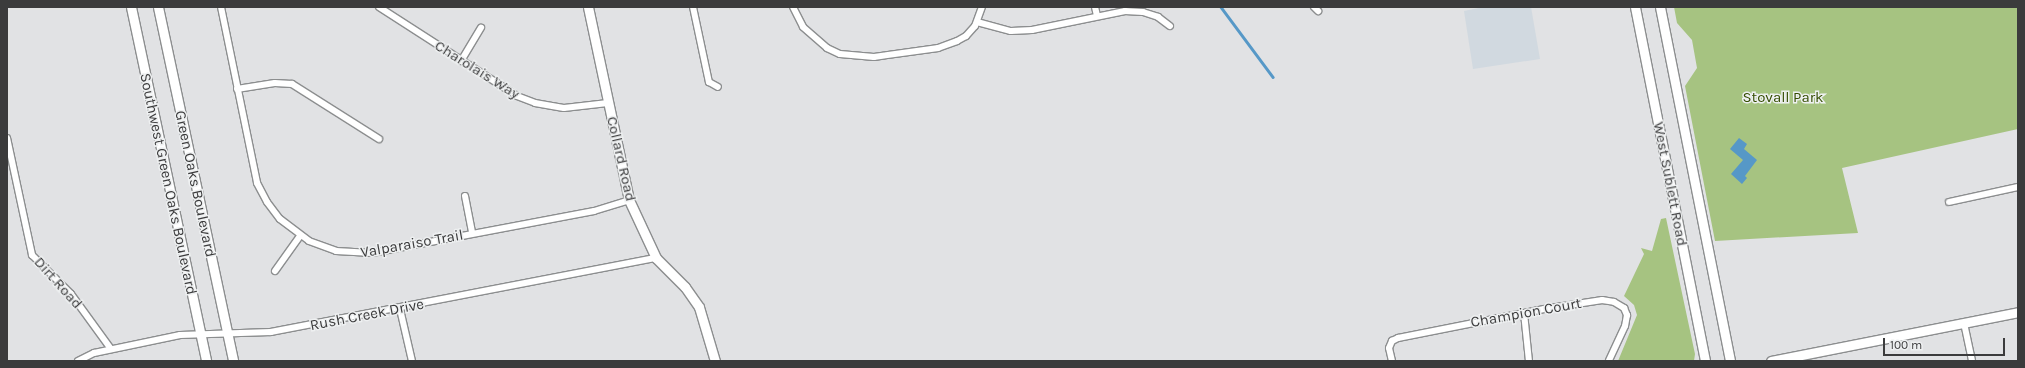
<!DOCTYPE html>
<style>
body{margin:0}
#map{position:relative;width:2025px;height:368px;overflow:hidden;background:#e1e2e4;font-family:Karla,sans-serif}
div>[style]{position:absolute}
.built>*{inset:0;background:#d1d9e0}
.green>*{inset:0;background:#a6c381}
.water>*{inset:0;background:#5698c7}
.stream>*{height:2.5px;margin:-1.25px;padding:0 1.25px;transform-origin:1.25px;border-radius:1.25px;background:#5698c7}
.roads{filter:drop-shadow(1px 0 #8c8e8f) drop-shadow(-1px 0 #8c8e8f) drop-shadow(0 1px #8c8e8f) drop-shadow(0 -1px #8c8e8f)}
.street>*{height:6px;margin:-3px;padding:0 3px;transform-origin:3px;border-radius:3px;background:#fff}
.secondary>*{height:9px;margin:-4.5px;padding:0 4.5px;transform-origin:4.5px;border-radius:4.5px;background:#fff}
span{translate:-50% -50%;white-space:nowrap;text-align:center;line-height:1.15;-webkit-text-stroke:3px #eef0f1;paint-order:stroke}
.street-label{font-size:15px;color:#3b3b3c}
.park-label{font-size:15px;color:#344d00}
.frame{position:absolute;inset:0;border:8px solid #3b3b3c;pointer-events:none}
.scale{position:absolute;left:1883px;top:338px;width:122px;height:18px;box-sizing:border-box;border:2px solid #3b3b3c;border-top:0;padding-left:5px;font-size:12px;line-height:14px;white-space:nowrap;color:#3b3b3c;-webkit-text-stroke:3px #eef0f1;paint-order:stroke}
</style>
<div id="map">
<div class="built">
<div style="clip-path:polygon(1484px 7px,1531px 7px,1540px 59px,1473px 69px,1464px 11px)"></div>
</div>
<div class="green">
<div style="clip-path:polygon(1674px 7px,2018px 7px,2018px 129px,1842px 168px,1858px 233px,1715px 241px,1685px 86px,1697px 68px,1692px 40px,1677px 23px)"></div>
<div style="clip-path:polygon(1666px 218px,1695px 354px,1694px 361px,1618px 361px,1637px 315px,1634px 305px,1624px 296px,1644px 254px,1641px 248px,1652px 251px,1661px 219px)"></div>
</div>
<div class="water">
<div style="clip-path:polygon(1739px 138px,1747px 144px,1744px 149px,1757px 160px,1745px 176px,1747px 178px,1742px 184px,1731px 174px,1743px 160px,1730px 149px)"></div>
</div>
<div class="stream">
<div style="left:1221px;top:7px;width:87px;rotate:53.4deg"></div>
</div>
<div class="roads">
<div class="street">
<div style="left:221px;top:7px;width:180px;rotate:78.4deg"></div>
<div style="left:257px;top:183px;width:21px;rotate:62deg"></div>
<div style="left:267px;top:202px;width:21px;rotate:53deg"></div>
<div style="left:280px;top:219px;width:36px;rotate:37deg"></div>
<div style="left:309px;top:241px;width:29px;rotate:20deg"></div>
<div style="left:336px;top:251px;width:36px;rotate:3deg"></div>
<div style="left:372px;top:253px;width:226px;rotate:-10.7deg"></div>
<div style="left:594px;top:211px;width:37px;rotate:-17deg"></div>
<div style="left:379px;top:7px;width:164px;rotate:32.8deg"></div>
<div style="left:517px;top:96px;width:19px;rotate:21deg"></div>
<div style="left:535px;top:103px;width:29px;rotate:10deg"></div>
<div style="left:564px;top:108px;width:44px;rotate:-6.5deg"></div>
<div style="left:693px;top:7px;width:77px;rotate:78deg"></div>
<div style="left:709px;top:82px;width:10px;rotate:29deg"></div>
<div style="left:793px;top:7px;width:22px;rotate:63deg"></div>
<div style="left:803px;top:27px;width:32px;rotate:41deg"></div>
<div style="left:827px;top:48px;width:14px;rotate:25deg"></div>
<div style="left:840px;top:54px;width:34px;rotate:5deg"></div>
<div style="left:874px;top:57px;width:65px;rotate:-8deg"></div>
<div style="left:938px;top:48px;width:20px;rotate:-20deg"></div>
<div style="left:957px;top:41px;width:10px;rotate:-29deg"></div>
<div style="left:966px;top:36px;width:13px;rotate:-48deg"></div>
<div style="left:975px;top:26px;width:20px;rotate:-70deg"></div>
<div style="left:1095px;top:7px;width:9px;rotate:77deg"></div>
<div style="left:1314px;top:7px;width:6px;rotate:45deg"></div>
<div style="left:977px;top:22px;width:35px;rotate:15deg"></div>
<div style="left:1011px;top:31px;width:21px;rotate:-3deg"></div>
<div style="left:1032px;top:30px;width:95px;rotate:-11.5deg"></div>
<div style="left:1125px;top:11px;width:18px;rotate:3deg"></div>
<div style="left:1143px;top:12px;width:16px;rotate:18deg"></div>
<div style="left:1158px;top:17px;width:15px;rotate:37deg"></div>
<div style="left:461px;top:61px;width:39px;rotate:-59deg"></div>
<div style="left:237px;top:89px;width:38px;rotate:-9deg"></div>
<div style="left:275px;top:83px;width:17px;rotate:3deg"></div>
<div style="left:292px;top:84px;width:103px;rotate:32.3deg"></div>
<div style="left:7px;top:138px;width:120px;rotate:77.9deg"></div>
<div style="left:32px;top:255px;width:55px;rotate:45deg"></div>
<div style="left:71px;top:294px;width:68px;rotate:54deg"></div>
<div style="left:465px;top:196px;width:38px;rotate:79deg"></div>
<div style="left:1949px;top:202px;width:71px;rotate:-12.3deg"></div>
<div style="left:275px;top:271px;width:43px;rotate:-54.5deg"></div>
<div style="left:400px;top:309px;width:53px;rotate:77deg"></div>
<div style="left:1524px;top:313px;width:48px;rotate:84.1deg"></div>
<div style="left:1964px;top:323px;width:39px;rotate:78deg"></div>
<div style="left:78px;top:361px;width:18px;rotate:-27deg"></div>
<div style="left:94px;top:353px;width:88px;rotate:-11.8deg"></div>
<div style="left:180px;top:335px;width:91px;rotate:-1.9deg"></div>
<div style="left:271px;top:332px;width:392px;rotate:-10.9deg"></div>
<div style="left:1392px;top:361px;width:13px;rotate:-103deg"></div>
<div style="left:1389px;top:348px;width:8px;rotate:-67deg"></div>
<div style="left:1392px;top:341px;width:7px;rotate:-27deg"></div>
<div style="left:1398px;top:338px;width:149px;rotate:-11.2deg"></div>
<div style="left:1544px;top:309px;width:59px;rotate:-8.8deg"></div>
<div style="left:1602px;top:300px;width:12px;rotate:9deg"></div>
<div style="left:1614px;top:302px;width:12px;rotate:31deg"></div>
<div style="left:1624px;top:308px;width:8px;rotate:67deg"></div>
<div style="left:1627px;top:315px;width:11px;rotate:100deg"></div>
<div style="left:1625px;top:326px;width:38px;rotate:115deg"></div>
</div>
<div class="secondary">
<div style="left:131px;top:7px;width:362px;rotate:78deg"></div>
<div style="left:158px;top:7px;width:362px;rotate:78deg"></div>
<div style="left:588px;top:7px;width:197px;rotate:78deg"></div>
<div style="left:629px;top:200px;width:64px;rotate:65deg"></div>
<div style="left:656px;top:258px;width:41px;rotate:45deg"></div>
<div style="left:685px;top:287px;width:24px;rotate:55deg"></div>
<div style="left:699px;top:307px;width:56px;rotate:73.5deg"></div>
<div style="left:1635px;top:7px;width:361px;rotate:78.8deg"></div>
<div style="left:1660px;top:7px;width:361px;rotate:78.8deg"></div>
<div style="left:1771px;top:361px;width:252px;rotate:-11.2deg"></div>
</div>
</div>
<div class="street-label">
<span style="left:477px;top:70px;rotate:32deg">Charolais Way</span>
<span style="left:621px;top:159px;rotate:77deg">Collard Road</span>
<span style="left:168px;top:184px;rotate:78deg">Southwest Green Oaks Boulevard</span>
<span style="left:195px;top:184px;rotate:78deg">Green Oaks Boulevard</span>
<span style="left:1670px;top:184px;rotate:79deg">West Sublett Road</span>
<span style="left:412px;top:244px;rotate:-10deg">Valparaiso Trail</span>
<span style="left:58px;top:283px;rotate:48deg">Dirt Road</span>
<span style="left:1526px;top:313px;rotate:-10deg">Champion Court</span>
<span style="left:367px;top:315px;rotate:-11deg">Rush Creek Drive</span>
</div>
<div class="park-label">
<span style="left:1783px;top:98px">Stovall Park</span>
</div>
<div class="frame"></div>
<div class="scale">100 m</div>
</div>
